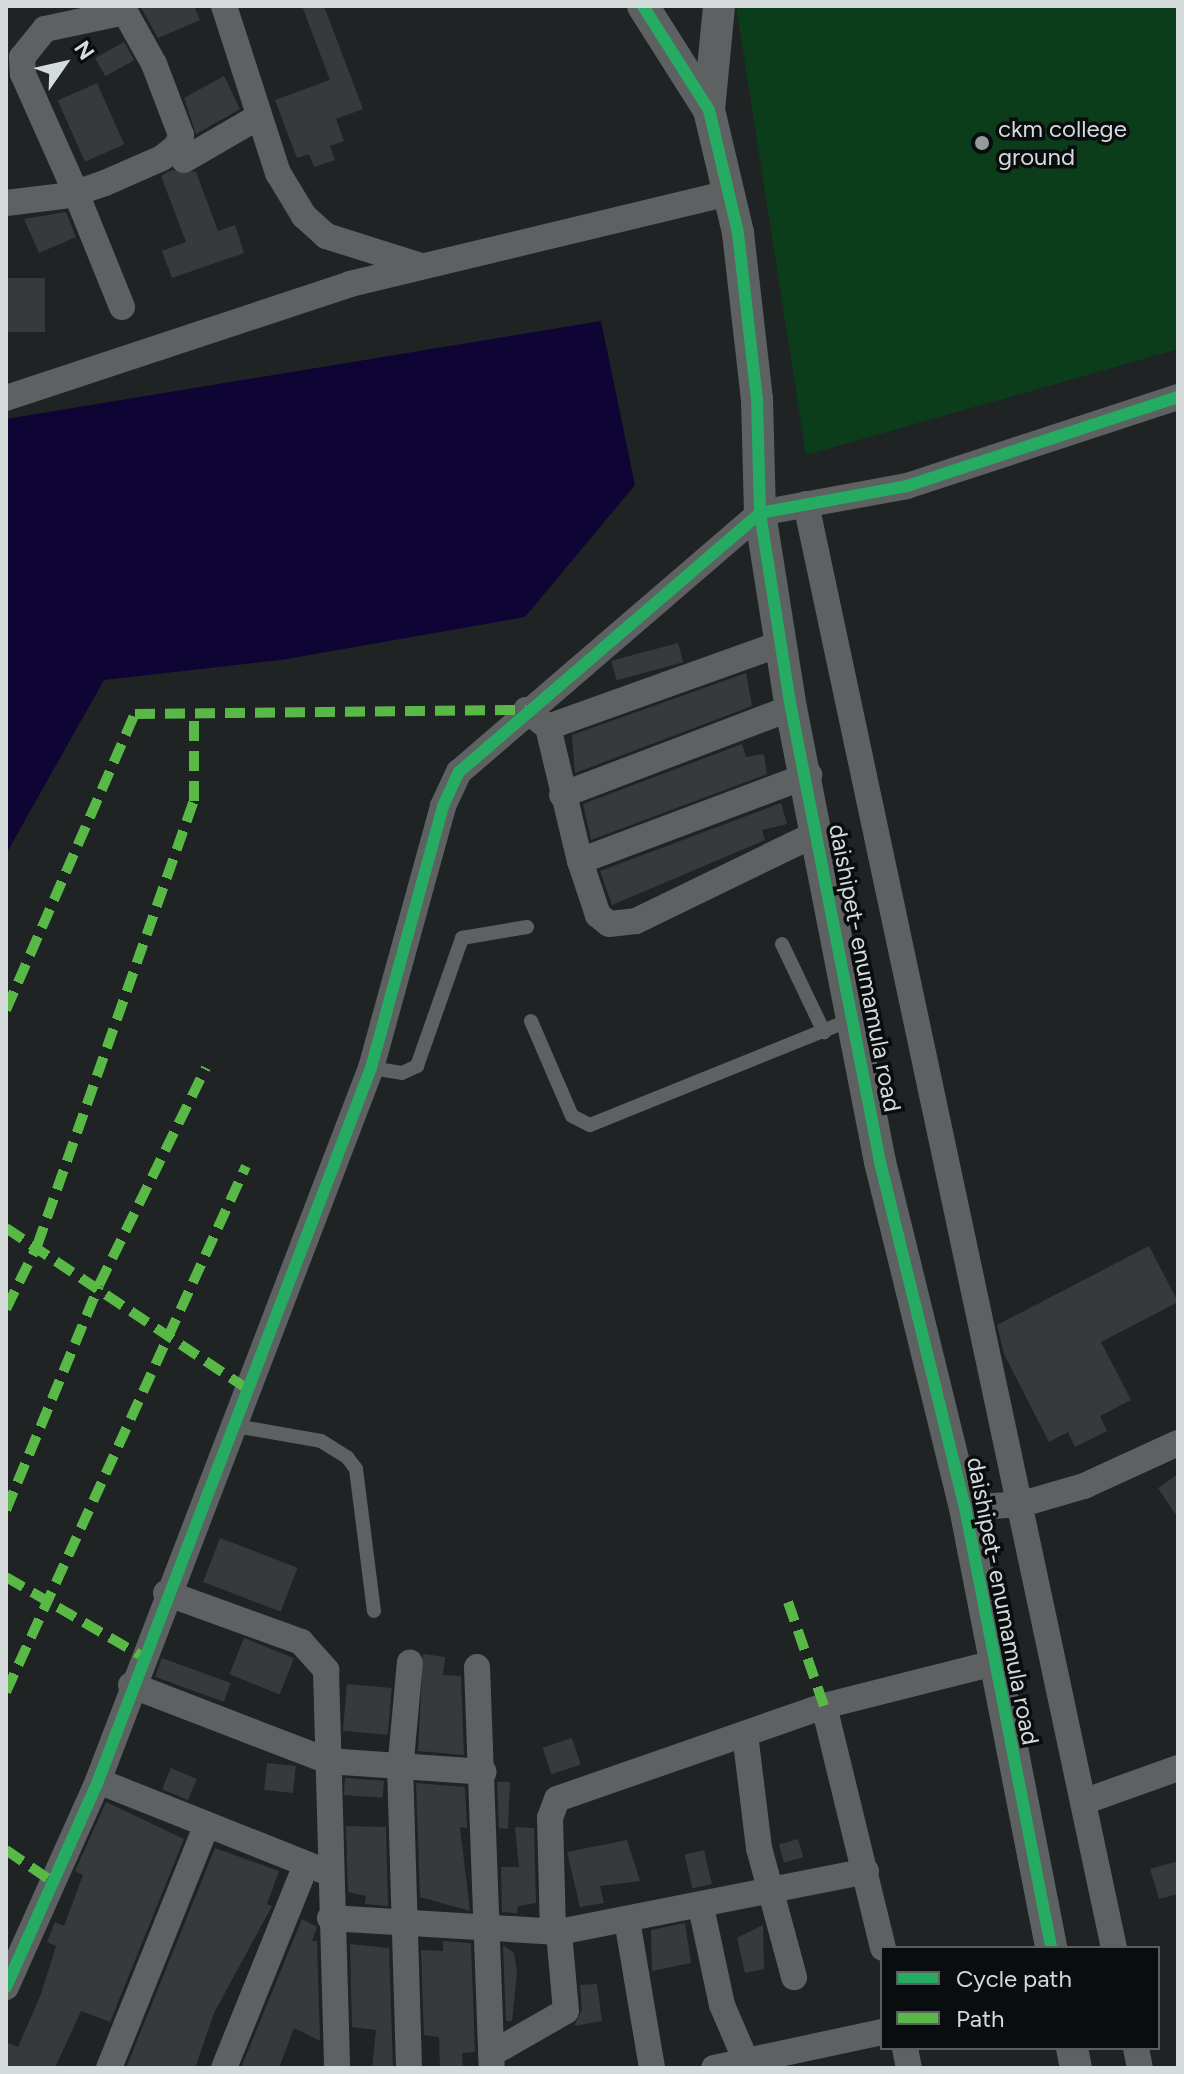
<!DOCTYPE html>
<style>
body{margin:0}
#map{position:relative;width:1184px;height:2074px;overflow:hidden;background:#1f2324;font-family:Figtree,sans-serif}
div>[style]{position:absolute}
.green>*{inset:0;background:#0c3d1b}
.water>*{inset:0;background:#0f0535}
.building>*{inset:0;background:#373a3a;transform-origin:0 0}
.service>*{height:14px;margin:-7px;padding:0 7px;transform-origin:7px;border-radius:7px;background:#5e6162}
.minor>*{height:26px;margin:-13px;padding:0 13px;transform-origin:13px;border-radius:13px;background:#5e6162}
.tertiary>*{height:32px;margin:-16px;padding:0 16px;transform-origin:16px;border-radius:16px;background:#5e6162}
.quiet>*{height:10px;margin-top:-5px;transform-origin:0;background:repeating-linear-gradient(90deg,#58b947 0 20px,transparent 0 30px)}
.cycleway>*{height:12px;margin:-6px;padding:0 6px;transform-origin:6px;border-radius:6px;background:#26ab63}
.dots>*{width:22px;height:22px;translate:-50% -50%;box-sizing:border-box;border:4px solid #0a0d0e;border-radius:50%}
span{translate:-50% -50%;white-space:nowrap;text-align:center;line-height:1.15;-webkit-text-stroke:7px #0a0d0e;paint-order:stroke}
.poi-label{font-size:24px;color:#d5dadb}
.left{translate:0 -50%;text-align:left}
.street-label{font-size:24px;color:#d5dadb}
.frame{position:absolute;inset:0;border:8px solid #d5dadb;pointer-events:none}
.legend{position:absolute;left:880px;top:1946px;width:280px;height:104px;box-sizing:border-box;background:#0a0d0e;border:2px solid #5b5f60;margin:0;padding:10px 14px;list-style:none;font-size:24px;color:#d5dadb}
.legend li{display:flex;align-items:center;gap:16px;height:40px}
.legend b{width:40px;border:2px solid #5b5f60}
.north{position:absolute;left:24px;top:24px;width:80px;height:80px;-webkit-text-stroke:6px #0a0d0e;paint-order:stroke;rotate:56deg;font-size:22px;font-weight:700;line-height:32px;text-align:center;color:#d5dadb}
.north::after{content:'';display:block;margin:auto;width:28px;height:36px;background:#d5dadb;clip-path:polygon(50% 0,100% 100%,50% 72%,0 100%)}
</style>
<div id="map">
<div class="green">
<div style="clip-path:polygon(736px 6px,1178px 6px,1178px 349px,806px 455px)"></div>
</div>
<div class="water">
<div style="clip-path:polygon(601px 321px,635px 485px,525px 617px,281px 660px,104px 680px,6px 854px,6px 419px)"></div>
</div>
<div class="building">
<div style="clip-path:polygon(140px 6px,194px 6px,200px 20px,158px 38px)"></div>
<div style="clip-path:polygon(302px 6px,324px 6px,363px 109px,336px 119px,344px 141px,330px 146px,335px 160px,314px 167px,309px 154px,297px 158px,275px 100px,330px 80px)"></div>
<div style="left:124px;top:42px;width:21px;height:33px;rotate:61deg"></div>
<div style="clip-path:polygon(224px 76px,240px 109px,196px 134px,184px 98px)"></div>
<div style="left:97px;top:83px;width:67px;height:43px;rotate:66deg"></div>
<div style="clip-path:polygon(172px 170px,196px 172px,218px 231px,235px 225px,244px 253px,172px 278px,162px 251px,186px 242px,161px 176px)"></div>
<div style="clip-path:polygon(66px 212px,76px 237px,39px 253px,24px 219px)"></div>
<div style="left:6px;top:278px;width:39px;height:54px"></div>
<div style="left:678px;top:643px;width:20px;height:69px;rotate:75deg"></div>
<div style="clip-path:polygon(746px 673px,752px 706px,575px 773px,572px 735px)"></div>
<div style="clip-path:polygon(742px 744px,746px 757px,764px 754px,767px 774px,591px 840px,583px 804px)"></div>
<div style="clip-path:polygon(781px 803px,787px 824px,762px 830px,765px 840px,612px 905px,600px 871px)"></div>
<div style="clip-path:polygon(1149px 1246px,1178px 1302px,1101px 1342px,1131px 1400px,1100px 1416px,1107px 1431px,1075px 1447px,1068px 1432px,1049px 1442px,1004px 1354px,997px 1325px)"></div>
<div style="clip-path:polygon(1178px 1474px,1178px 1518px,1158px 1488px)"></div>
<div style="left:220px;top:1538px;width:83px;height:47px;rotate:21deg"></div>
<div style="left:244px;top:1638px;width:54px;height:39px;rotate:22deg"></div>
<div style="clip-path:polygon(423px 1654px,445px 1657px,443px 1675px,461px 1676px,464px 1755px,418px 1751px)"></div>
<div style="left:162px;top:1658px;width:73px;height:20px;rotate:20deg"></div>
<div style="left:347px;top:1684px;width:45px;height:47px;rotate:5deg"></div>
<div style="left:572px;top:1738px;width:28px;height:31px;rotate:72deg"></div>
<div style="left:267px;top:1763px;width:29px;height:27px;rotate:6deg"></div>
<div style="left:171px;top:1768px;width:28px;height:23px;rotate:23deg"></div>
<div style="left:345px;top:1778px;width:39px;height:17px;rotate:4deg"></div>
<div style="clip-path:polygon(497px 1782px,510px 1782px,508px 1829px,499px 1828px)"></div>
<div style="clip-path:polygon(416px 1783px,465px 1787px,467px 1828px,460px 1827px,470px 1911px,420px 1897px)"></div>
<div style="clip-path:polygon(106px 1802px,184px 1839px,110px 2022px,81px 2011px,55px 2068px,6px 2068px,6px 2042px,18px 2047px,41px 1994px,56px 1946px,47px 1942px,55px 1922px,64px 1926px,83px 1875px,75px 1871px)"></div>
<div style="clip-path:polygon(346px 1826px,386px 1827px,388px 1906px,365px 1904px,366px 1896px,348px 1892px)"></div>
<div style="clip-path:polygon(515px 1827px,534px 1828px,536px 1903px,518px 1906px,517px 1913px,502px 1912px,501px 1867px,519px 1867px)"></div>
<div style="left:798px;top:1839px;width:19px;height:20px;rotate:74deg"></div>
<div style="clip-path:polygon(627px 1840px,640px 1881px,600px 1886px,604px 1903px,580px 1907px,567px 1852px)"></div>
<div style="clip-path:polygon(215px 1848px,279px 1871px,267px 1904px,272px 1906px,214px 2013px,195px 2068px,126px 2068px)"></div>
<div style="left:704px;top:1850px;width:35px;height:20px;rotate:77deg"></div>
<div style="clip-path:polygon(1178px 1861px,1178px 1894px,1159px 1899px,1150px 1869px)"></div>
<div style="clip-path:polygon(302px 1919px,317px 1927px,312px 1941px,317px 1941px,320px 2041px,294px 2028px,279px 2068px,241px 2068px)"></div>
<div style="clip-path:polygon(685px 1923px,691px 1963px,652px 1971px,651px 1930px)"></div>
<div style="clip-path:polygon(763px 1925px,764px 1969px,745px 1973px,737px 1938px)"></div>
<div style="clip-path:polygon(443px 1941px,471px 1943px,475px 2052px,462px 2053px,463px 2068px,440px 2068px,439px 2037px,424px 2035px,421px 1950px,443px 1951px)"></div>
<div style="clip-path:polygon(350px 1944px,389px 1948px,393px 2068px,372px 2068px,376px 2030px,352px 2027px)"></div>
<div style="clip-path:polygon(503px 1945px,514px 1953px,517px 1972px,512px 2021px,506px 2021px)"></div>
<div style="clip-path:polygon(597px 1984px,602px 2021px,574px 2026px,582px 2010px,580px 1985px)"></div>
</div>
<div class="service">
<div style="left:782px;top:944px;width:98px;rotate:64.5deg"></div>
<div style="left:531px;top:1021px;width:103px;rotate:66.7deg"></div>
<div style="left:572px;top:1116px;width:20px;rotate:27deg"></div>
<div style="left:590px;top:1125px;width:283px;rotate:-22deg"></div>
<div style="left:371px;top:1068px;width:31px;rotate:9deg"></div>
<div style="left:402px;top:1073px;width:17px;rotate:-25deg"></div>
<div style="left:417px;top:1066px;width:136px;rotate:-70.6deg"></div>
<div style="left:462px;top:938px;width:66px;rotate:-9.6deg"></div>
<div style="left:230px;top:1425px;width:92px;rotate:10deg"></div>
<div style="left:321px;top:1441px;width:31px;rotate:32deg"></div>
<div style="left:347px;top:1457px;width:15px;rotate:53deg"></div>
<div style="left:356px;top:1469px;width:143px;rotate:82.8deg"></div>
</div>
<div class="minor">
<div style="left:224px;top:6px;width:176px;rotate:72.1deg"></div>
<div style="left:278px;top:173px;width:50px;rotate:58.8deg"></div>
<div style="left:304px;top:216px;width:30px;rotate:42deg"></div>
<div style="left:326px;top:236px;width:96px;rotate:17.5deg"></div>
<div style="left:184px;top:160px;width:86px;rotate:-30.2deg"></div>
<div style="left:6px;top:203px;width:65px;rotate:-7deg"></div>
<div style="left:71px;top:195px;width:5px;rotate:-22deg"></div>
<div style="left:76px;top:193px;width:31px;rotate:-19deg"></div>
<div style="left:105px;top:183px;width:62px;rotate:-23.7deg"></div>
<div style="left:162px;top:158px;width:19px;rotate:-39deg"></div>
<div style="left:177px;top:146px;width:12px;rotate:-70deg"></div>
<div style="left:181px;top:135px;width:76px;rotate:-110.8deg"></div>
<div style="left:154px;top:64px;width:60px;rotate:-119.1deg"></div>
<div style="left:125px;top:12px;width:82px;rotate:168deg"></div>
<div style="left:45px;top:29px;width:36px;rotate:129deg"></div>
<div style="left:22px;top:57px;width:17px;rotate:87deg"></div>
<div style="left:23px;top:74px;width:130px;rotate:66deg"></div>
<div style="left:76px;top:193px;width:123px;rotate:68deg"></div>
<div style="left:6px;top:398px;width:362px;rotate:-18.3deg"></div>
<div style="left:350px;top:284px;width:389px;rotate:-13.5deg"></div>
<div style="left:806px;top:504px;width:1476px;rotate:77.96deg"></div>
<div style="left:526px;top:710px;width:28px;rotate:38deg"></div>
<div style="left:548px;top:727px;width:138px;rotate:76.6deg"></div>
<div style="left:580px;top:861px;width:57px;rotate:71.6deg"></div>
<div style="left:598px;top:915px;width:14px;rotate:39deg"></div>
<div style="left:609px;top:924px;width:27px;rotate:-6deg"></div>
<div style="left:636px;top:921px;width:201px;rotate:-25.9deg"></div>
<div style="left:548px;top:727px;width:246px;rotate:-19.7deg"></div>
<div style="left:562px;top:795px;width:245px;rotate:-20.8deg"></div>
<div style="left:580px;top:861px;width:245px;rotate:-20.6deg"></div>
<div style="left:965px;top:1508px;width:57px;rotate:-4deg"></div>
<div style="left:1022px;top:1504px;width:65px;rotate:-16.2deg"></div>
<div style="left:1084px;top:1486px;width:103px;rotate:-24.6deg"></div>
<div style="left:166px;top:1593px;width:144px;rotate:19.9deg"></div>
<div style="left:301px;top:1642px;width:38px;rotate:48deg"></div>
<div style="left:326px;top:1670px;width:398px;rotate:88.4deg"></div>
<div style="left:477px;top:1667px;width:401px;rotate:87.9deg"></div>
<div style="left:131px;top:1685px;width:211px;rotate:21.1deg"></div>
<div style="left:328px;top:1761px;width:156px;rotate:4deg"></div>
<div style="left:824px;top:1706px;width:249px;rotate:76.3deg"></div>
<div style="left:745px;top:1734px;width:115px;rotate:83deg"></div>
<div style="left:759px;top:1848px;width:134px;rotate:74.8deg"></div>
<div style="left:98px;top:1781px;width:246px;rotate:21.7deg"></div>
<div style="left:1083px;top:1802px;width:101px;rotate:-19.7deg"></div>
<div style="left:701px;top:1907px;width:100px;rotate:77.9deg"></div>
<div style="left:722px;top:2005px;width:61px;rotate:66.8deg"></div>
<div style="left:330px;top:1918px;width:229px;rotate:3.5deg"></div>
<div style="left:559px;top:1932px;width:313px;rotate:-11.2deg"></div>
<div style="left:627px;top:1920px;width:150px;rotate:80.4deg"></div>
<div style="left:553px;top:1932px;width:114px;rotate:-91.5deg"></div>
<div style="left:550px;top:1818px;width:20px;rotate:-70deg"></div>
<div style="left:557px;top:1799px;width:283px;rotate:-19.2deg"></div>
<div style="left:824px;top:1706px;width:175px;rotate:-14.2deg"></div>
<div style="left:6px;top:1987px;width:226px;rotate:-65.9deg"></div>
<div style="left:98px;top:1781px;width:763px;rotate:-69.05deg"></div>
<div style="left:371px;top:1068px;width:272px;rotate:-74.6deg"></div>
<div style="left:443px;top:806px;width:38px;rotate:-65deg"></div>
<div style="left:459px;top:772px;width:397px;rotate:-40.7deg"></div>
<div style="left:760px;top:513px;width:149px;rotate:-10.4deg"></div>
<div style="left:907px;top:486px;width:285px;rotate:-18.2deg"></div>
<div style="left:905px;top:2048px;width:20px;rotate:79deg"></div>
<div style="left:1136px;top:2048px;width:20px;rotate:79deg"></div>
<div style="left:491px;top:2054px;width:86px;rotate:-29.8deg"></div>
<div style="left:566px;top:2011px;width:79px;rotate:-95.1deg"></div>
<div style="left:109px;top:2068px;width:260px;rotate:-68.1deg"></div>
<div style="left:224px;top:2068px;width:219px;rotate:-68deg"></div>
<div style="left:409px;top:2068px;width:297px;rotate:-91.7deg"></div>
<div style="left:400px;top:1771px;width:109px;rotate:-84.8deg"></div>
<div style="left:714px;top:2068px;width:172px;rotate:-12.1deg"></div>
</div>
<div class="tertiary">
<div style="left:643px;top:6px;width:123px;rotate:57.6deg"></div>
<div style="left:709px;top:110px;width:126px;rotate:76.7deg"></div>
<div style="left:738px;top:233px;width:167px;rotate:83.5deg"></div>
<div style="left:757px;top:399px;width:114px;rotate:88.5deg"></div>
<div style="left:760px;top:513px;width:197px;rotate:81deg"></div>
<div style="left:791px;top:708px;width:463px;rotate:78.9deg"></div>
<div style="left:880px;top:1162px;width:356px;rotate:76.2deg"></div>
<div style="left:965px;top:1508px;width:448px;rotate:78.9deg"></div>
<div style="left:709px;top:110px;width:104px;rotate:-84.5deg"></div>
<div style="left:1072px;top:2048px;width:20px;rotate:79deg"></div>
</div>
<div class="quiet">
<div style="left:6px;top:1010px;width:323px;rotate:-66.5deg"></div>
<div style="left:135px;top:714px;width:391px;rotate:-0.6deg"></div>
<div style="left:6px;top:1228px;width:290px;rotate:33.7deg"></div>
<div style="left:6px;top:1309px;width:70px;rotate:-63.8deg"></div>
<div style="left:37px;top:1246px;width:472px;rotate:-70.6deg"></div>
<div style="left:194px;top:801px;width:90px;rotate:-90deg"></div>
<div style="left:6px;top:1510px;width:243px;rotate:-67.5deg"></div>
<div style="left:99px;top:1285px;width:242px;rotate:-63.8deg"></div>
<div style="left:6px;top:1577px;width:155px;rotate:30.2deg"></div>
<div style="left:788px;top:1602px;width:110px;rotate:70.9deg"></div>
<div style="left:6px;top:1692px;width:578px;rotate:-65.47deg"></div>
<div style="left:6px;top:1850px;width:57px;rotate:34.2deg"></div>
</div>
<div class="cycleway">
<div style="left:643px;top:6px;width:123px;rotate:57.6deg"></div>
<div style="left:709px;top:110px;width:126px;rotate:76.7deg"></div>
<div style="left:738px;top:233px;width:167px;rotate:83.5deg"></div>
<div style="left:757px;top:399px;width:114px;rotate:88.5deg"></div>
<div style="left:760px;top:513px;width:197px;rotate:81deg"></div>
<div style="left:791px;top:708px;width:463px;rotate:78.9deg"></div>
<div style="left:880px;top:1162px;width:356px;rotate:76.2deg"></div>
<div style="left:965px;top:1508px;width:448px;rotate:78.9deg"></div>
<div style="left:6px;top:1987px;width:226px;rotate:-65.9deg"></div>
<div style="left:98px;top:1781px;width:763px;rotate:-69.05deg"></div>
<div style="left:371px;top:1068px;width:272px;rotate:-74.6deg"></div>
<div style="left:443px;top:806px;width:38px;rotate:-65deg"></div>
<div style="left:459px;top:772px;width:397px;rotate:-40.7deg"></div>
<div style="left:760px;top:513px;width:149px;rotate:-10.4deg"></div>
<div style="left:907px;top:486px;width:285px;rotate:-18.2deg"></div>
</div>
<div class="dots">
<div style="left:982px;top:143px;background:#959a9b"></div>
</div>
<div class="poi-label">
<span class="left" style="left:998px;top:143px">ckm college<br>ground</span>
</div>
<div class="street-label">
<span style="left:865px;top:968px;rotate:79deg">daishipet- enumamula road</span>
<span style="left:1003px;top:1601px;rotate:79deg">daishipet- enumamula road</span>
</div>
<div class="frame"></div>
<ul class="legend">
<li><b style="height:10px;background:#26ab63"></b>Cycle path</li>
<li><b style="height:10px;background:#58b947"></b>Path</li>
</ul>
<div class="north">N</div>
</div>
